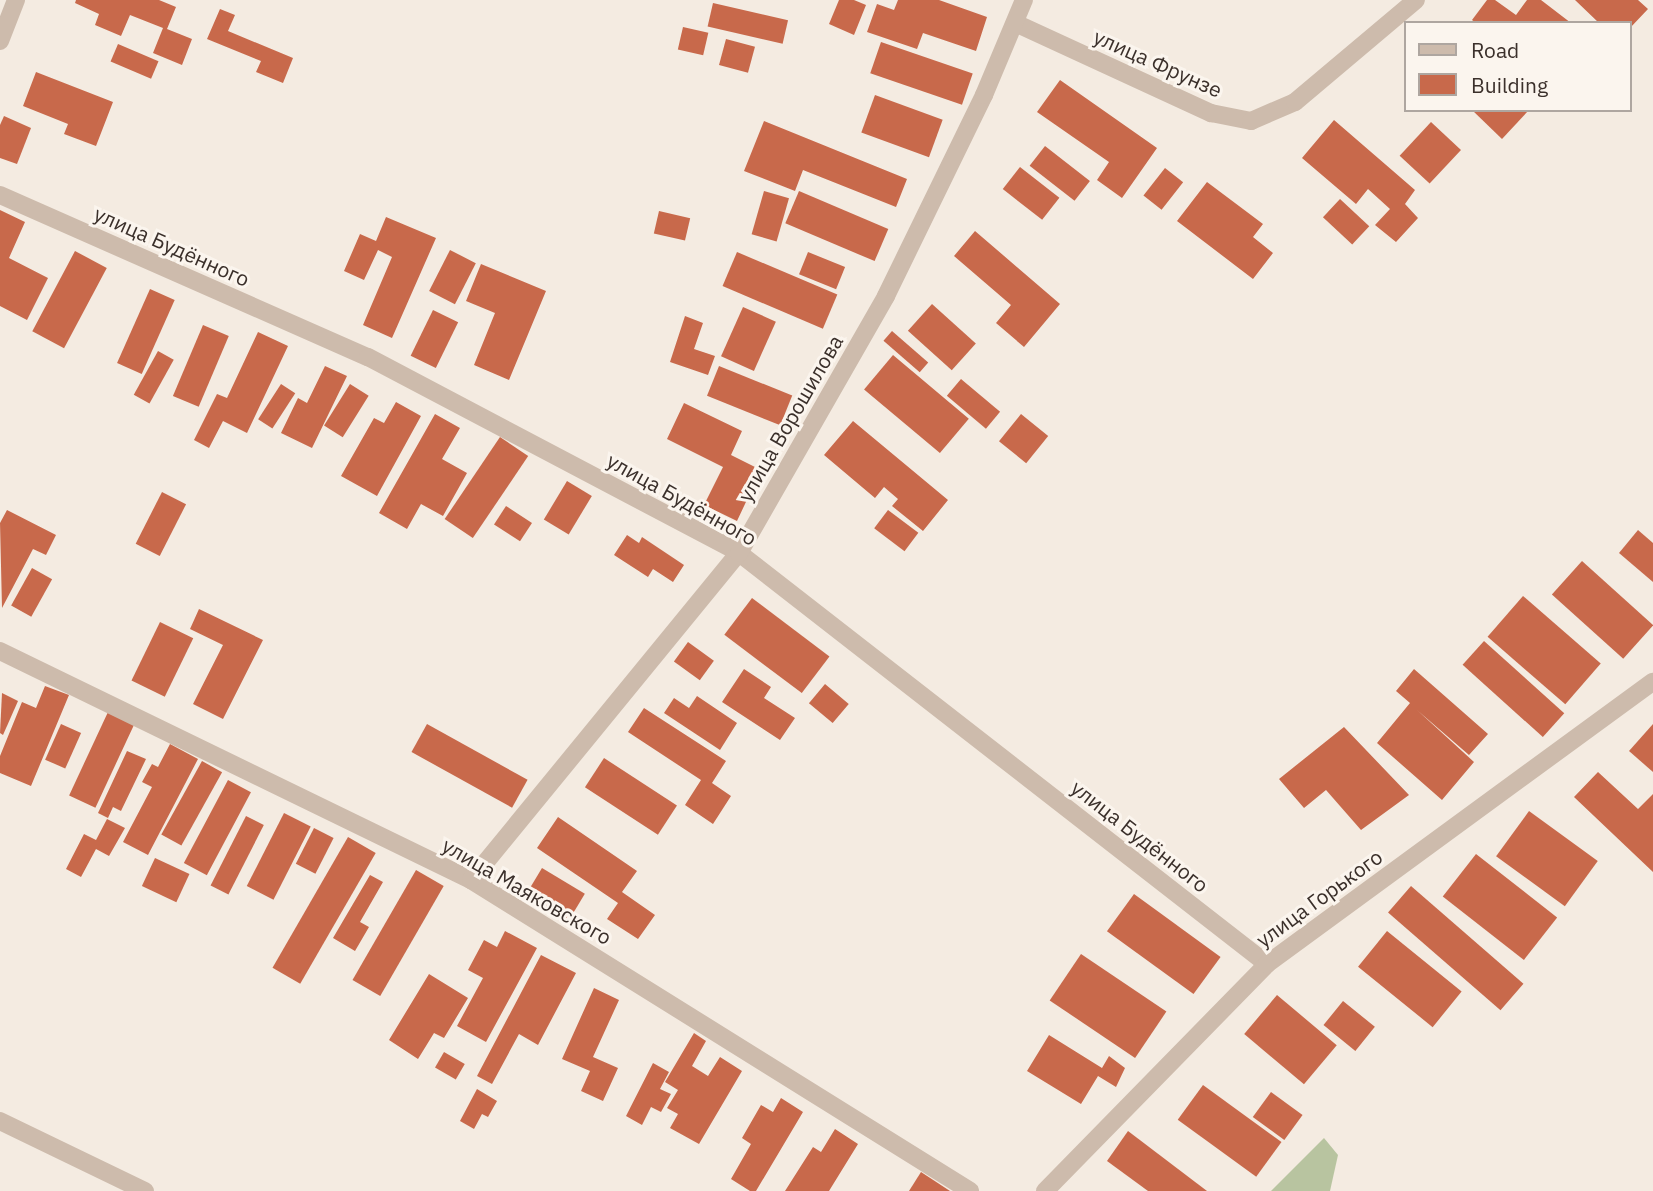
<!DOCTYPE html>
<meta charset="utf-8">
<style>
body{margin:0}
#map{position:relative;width:1653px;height:1191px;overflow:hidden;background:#f4ebe1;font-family:"IBM Plex Sans",sans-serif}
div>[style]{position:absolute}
.green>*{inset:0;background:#b8c4a0}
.building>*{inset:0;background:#c8694b;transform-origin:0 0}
.minor>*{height:18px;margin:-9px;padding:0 9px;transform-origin:9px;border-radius:9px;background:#cdbbac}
span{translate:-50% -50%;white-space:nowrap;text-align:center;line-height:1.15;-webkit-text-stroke:6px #fbf5ee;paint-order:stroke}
.street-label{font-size:21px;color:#3b302b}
.legend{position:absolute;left:1404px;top:21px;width:228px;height:91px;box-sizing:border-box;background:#fbf5ee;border:2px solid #aea6a0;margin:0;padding:9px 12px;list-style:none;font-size:21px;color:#3b302b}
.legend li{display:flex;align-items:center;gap:14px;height:35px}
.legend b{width:35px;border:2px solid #aea6a0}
</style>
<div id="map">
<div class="green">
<div style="clip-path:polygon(1324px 1138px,1338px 1155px,1330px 1191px,1271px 1191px)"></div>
</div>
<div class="building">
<div style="clip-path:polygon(76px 0,159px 0,176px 7px,167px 29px,192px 39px,182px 65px,153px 53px,163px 28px,130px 15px,121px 36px,95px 25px,99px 14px,75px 3px)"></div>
<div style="clip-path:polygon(839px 0,854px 0,866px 5px,854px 35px,829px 24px)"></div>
<div style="clip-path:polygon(898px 0,939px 0,987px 17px,976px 51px,923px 33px,917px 49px,867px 32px,877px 4px,894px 10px)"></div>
<div style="clip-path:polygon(1487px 0,1495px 0,1516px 15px,1527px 0,1541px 0,1571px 23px,1476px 23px,1472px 20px)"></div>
<div style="clip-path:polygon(1575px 0,1638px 0,1648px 9px,1630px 28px,1630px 23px,1599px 23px)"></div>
<div style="left:713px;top:3px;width:77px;height:24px;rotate:13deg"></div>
<div style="clip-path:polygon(220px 9px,235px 15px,228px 31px,293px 58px,283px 83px,256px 72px,261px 61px,207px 39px)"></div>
<div style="left:683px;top:27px;width:26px;height:23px;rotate:13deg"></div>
<div style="left:726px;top:39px;width:30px;height:27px;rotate:15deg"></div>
<div style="left:881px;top:42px;width:97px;height:33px;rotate:19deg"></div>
<div style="left:118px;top:44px;width:44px;height:19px;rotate:23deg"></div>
<div style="clip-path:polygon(36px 72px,113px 102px,96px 146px,64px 134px,68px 124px,23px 106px)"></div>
<div style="clip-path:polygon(1060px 80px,1157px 148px,1122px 198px,1097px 180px,1109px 162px,1037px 112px)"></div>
<div style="left:875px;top:95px;width:72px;height:40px;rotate:20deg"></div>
<div style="clip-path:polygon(1472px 110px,1529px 110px,1502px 139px)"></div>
<div style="clip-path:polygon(4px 116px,31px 128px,17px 164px,0 158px,0 125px)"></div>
<div style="clip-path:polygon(1334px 120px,1415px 190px,1405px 204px,1418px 218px,1396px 242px,1375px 225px,1390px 209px,1368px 189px,1356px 204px,1302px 158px)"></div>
<div style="clip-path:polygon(764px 121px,907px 179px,896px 207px,803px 170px,795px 191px,744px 171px)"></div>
<div style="left:1431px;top:122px;width:41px;height:46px;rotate:43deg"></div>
<div style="left:1045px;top:146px;width:57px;height:25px;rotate:38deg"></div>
<div style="left:1020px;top:167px;width:50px;height:28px;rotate:38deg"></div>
<div style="left:1165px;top:168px;width:23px;height:35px;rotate:38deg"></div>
<div style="clip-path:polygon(1207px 182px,1263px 224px,1253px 237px,1273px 253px,1253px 279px,1177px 221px)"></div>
<div style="left:764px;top:191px;width:26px;height:45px;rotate:16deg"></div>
<div style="left:799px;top:191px;width:97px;height:35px;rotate:23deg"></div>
<div style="left:1340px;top:199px;width:40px;height:25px;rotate:43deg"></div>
<div style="clip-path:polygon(0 210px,25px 222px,9px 258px,48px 278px,27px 320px,0 306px)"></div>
<div style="left:659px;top:211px;width:32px;height:23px;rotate:13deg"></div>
<div style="clip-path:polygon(386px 217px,436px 238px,392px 338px,363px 325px,392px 257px,378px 250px,364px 280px,344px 271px,360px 234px,376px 241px)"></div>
<div style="clip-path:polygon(975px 231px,1060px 304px,1024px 347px,996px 323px,1011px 305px,954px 256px)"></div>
<div style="left:450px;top:250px;width:29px;height:46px;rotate:27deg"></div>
<div style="left:75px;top:251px;width:36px;height:91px;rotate:28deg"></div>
<div style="left:737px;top:252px;width:109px;height:37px;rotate:23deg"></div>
<div style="left:808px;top:252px;width:40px;height:24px;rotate:22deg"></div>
<div style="clip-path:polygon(481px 264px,546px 291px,509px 380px,474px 365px,495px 313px,466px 301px)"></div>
<div style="left:150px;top:289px;width:27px;height:81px;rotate:24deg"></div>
<div style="left:932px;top:304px;width:59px;height:36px;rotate:42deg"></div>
<div style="left:743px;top:307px;width:36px;height:54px;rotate:24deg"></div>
<div style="left:433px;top:310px;width:28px;height:51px;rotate:26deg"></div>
<div style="clip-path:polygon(685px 316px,703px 323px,694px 349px,715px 356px,708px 375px,670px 362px)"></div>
<div style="left:203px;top:325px;width:28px;height:77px;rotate:23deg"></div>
<div style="left:892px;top:331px;width:48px;height:13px;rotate:41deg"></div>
<div style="clip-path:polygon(258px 332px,288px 346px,247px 433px,223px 421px,209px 448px,194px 440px,217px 394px,227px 398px)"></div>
<div style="left:158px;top:351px;width:18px;height:50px;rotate:29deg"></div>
<div style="left:893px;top:355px;width:99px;height:45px;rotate:40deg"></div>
<div style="clip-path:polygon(325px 366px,347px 376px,312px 448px,281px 433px,298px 398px,307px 403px)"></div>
<div style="left:719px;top:366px;width:79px;height:32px;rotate:22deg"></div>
<div style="left:961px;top:379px;width:51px;height:22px;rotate:40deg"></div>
<div style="left:281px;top:384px;width:17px;height:42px;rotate:33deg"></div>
<div style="left:350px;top:384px;width:22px;height:49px;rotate:32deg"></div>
<div style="clip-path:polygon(396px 402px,421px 416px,377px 496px,341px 476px,374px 418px,384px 423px)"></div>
<div style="clip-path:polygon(684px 403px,742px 431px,731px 455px,761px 470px,737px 521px,704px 505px,723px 467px,667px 439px)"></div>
<div style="clip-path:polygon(435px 414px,460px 428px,442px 459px,467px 473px,443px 516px,421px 504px,407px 529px,379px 513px)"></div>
<div style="left:1021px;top:414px;width:35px;height:35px;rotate:39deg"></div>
<div style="clip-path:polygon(853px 421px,948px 500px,923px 531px,892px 506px,898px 499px,884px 487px,875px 498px,824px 455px)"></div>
<div style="left:500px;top:437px;width:34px;height:99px;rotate:34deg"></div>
<div style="left:567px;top:481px;width:29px;height:45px;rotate:31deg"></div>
<div style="left:162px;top:492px;width:27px;height:58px;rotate:27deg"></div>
<div style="left:506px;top:506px;width:31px;height:22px;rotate:33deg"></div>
<div style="clip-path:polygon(7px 510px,56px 535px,46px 555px,33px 549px,2px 608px,0 523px)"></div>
<div style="left:888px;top:510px;width:38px;height:23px;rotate:37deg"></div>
<div style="clip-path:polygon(1638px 530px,1653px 543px,1653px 582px,1619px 553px)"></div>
<div style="clip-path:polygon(627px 535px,639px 543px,642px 537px,684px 565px,673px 582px,653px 569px,648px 577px,614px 555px)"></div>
<div style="left:1582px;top:561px;width:96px;height:45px;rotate:42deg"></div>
<div style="left:32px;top:568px;width:23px;height:43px;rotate:29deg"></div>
<div style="left:1523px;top:596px;width:103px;height:54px;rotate:41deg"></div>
<div style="left:752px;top:598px;width:97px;height:46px;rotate:37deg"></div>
<div style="clip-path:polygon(199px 609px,263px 640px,223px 719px,193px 704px,223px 645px,190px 629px)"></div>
<div style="left:160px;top:622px;width:37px;height:65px;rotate:26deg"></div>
<div style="left:1484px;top:641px;width:108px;height:32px;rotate:42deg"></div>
<div style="left:688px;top:642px;width:32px;height:24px;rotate:36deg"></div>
<div style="clip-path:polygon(744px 669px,771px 687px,764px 698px,795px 718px,780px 740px,722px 702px)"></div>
<div style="clip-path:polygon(1414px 669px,1488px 734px,1469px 755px,1417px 710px,1474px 762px,1442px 800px,1377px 743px,1410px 703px,1396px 691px)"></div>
<div style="left:825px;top:684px;width:31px;height:25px;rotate:40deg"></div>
<div style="clip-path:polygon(45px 686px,69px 695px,31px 786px,0 773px,0 756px,22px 702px,36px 708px)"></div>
<div style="clip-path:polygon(2px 693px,18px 701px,3px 735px,0 733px)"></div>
<div style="clip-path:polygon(697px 696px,737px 723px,720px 750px,664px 713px,674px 698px,689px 708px)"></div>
<div style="clip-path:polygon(644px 708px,726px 761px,712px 783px,731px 796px,713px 824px,685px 805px,701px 780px,628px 732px)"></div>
<div style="left:108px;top:712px;width:29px;height:92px;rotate:25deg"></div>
<div style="left:61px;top:724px;width:22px;height:39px;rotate:24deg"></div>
<div style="left:427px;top:724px;width:115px;height:32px;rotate:29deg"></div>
<div style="clip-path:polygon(1653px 724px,1653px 772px,1629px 751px)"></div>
<div style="clip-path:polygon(1344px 727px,1409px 795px,1361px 830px,1326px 790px,1304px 808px,1279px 779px)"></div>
<div style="clip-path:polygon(170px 744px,198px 759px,148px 855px,123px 842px,152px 787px,142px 782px,152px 764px,158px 767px)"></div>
<div style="clip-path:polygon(127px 751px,146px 759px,121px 811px,113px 807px,108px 818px,98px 813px)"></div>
<div style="left:604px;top:758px;width:87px;height:35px;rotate:33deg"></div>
<div style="left:202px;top:761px;width:23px;height:84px;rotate:29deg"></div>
<div style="clip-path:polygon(1598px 772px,1638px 809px,1653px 794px,1653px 872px,1574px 797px)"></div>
<div style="left:228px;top:780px;width:26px;height:94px;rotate:28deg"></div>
<div style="left:1529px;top:811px;width:85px;height:56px;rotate:36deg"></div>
<div style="left:284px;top:813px;width:30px;height:82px;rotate:27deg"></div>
<div style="left:246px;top:816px;width:20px;height:78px;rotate:27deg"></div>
<div style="clip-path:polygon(558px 817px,637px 871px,622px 892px,655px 915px,638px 939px,607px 919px,618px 903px,537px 848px)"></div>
<div style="clip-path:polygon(107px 819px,125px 828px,109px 856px,96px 849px,81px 877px,66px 869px,84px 834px,96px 840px)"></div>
<div style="left:314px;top:828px;width:22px;height:40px;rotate:27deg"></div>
<div style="left:348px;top:837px;width:32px;height:151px;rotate:30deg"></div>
<div style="left:1476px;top:854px;width:103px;height:54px;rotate:38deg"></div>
<div style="left:155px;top:858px;width:38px;height:31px;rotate:25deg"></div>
<div style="left:542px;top:868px;width:50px;height:31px;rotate:31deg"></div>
<div style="left:416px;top:870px;width:32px;height:127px;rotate:30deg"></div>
<div style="clip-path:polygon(370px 875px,383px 882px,360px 922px,369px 927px,355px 951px,333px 938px)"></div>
<div style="left:1411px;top:886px;width:149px;height:35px;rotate:41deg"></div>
<div style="left:1134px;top:894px;width:107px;height:46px;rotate:36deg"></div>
<div style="clip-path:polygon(505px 931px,537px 948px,486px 1042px,457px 1026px,483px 978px,468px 970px,484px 940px,497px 947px)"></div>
<div style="left:1387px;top:931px;width:96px;height:46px;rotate:39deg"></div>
<div style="left:1081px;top:954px;width:103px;height:56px;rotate:34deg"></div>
<div style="clip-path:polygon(541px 955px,576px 973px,538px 1045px,519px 1034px,492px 1084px,477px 1076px)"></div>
<div style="clip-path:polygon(429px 974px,468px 998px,444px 1038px,434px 1033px,418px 1059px,389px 1040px)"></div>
<div style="clip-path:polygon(594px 988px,619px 1000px,593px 1057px,618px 1068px,603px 1101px,581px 1091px,590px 1071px,562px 1059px)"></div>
<div style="left:1277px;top:995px;width:78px;height:51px;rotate:40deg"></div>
<div style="left:1343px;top:1001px;width:41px;height:31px;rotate:39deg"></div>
<div style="clip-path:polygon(694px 1033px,706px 1041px,692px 1066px,708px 1076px,720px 1057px,742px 1071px,699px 1144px,670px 1128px,678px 1114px,667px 1108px,678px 1090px,665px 1082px)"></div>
<div style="clip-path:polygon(1049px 1035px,1102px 1068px,1109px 1056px,1125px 1068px,1116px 1087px,1098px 1076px,1081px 1104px,1027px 1071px)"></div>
<div style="left:444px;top:1052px;width:24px;height:18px;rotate:30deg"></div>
<div style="clip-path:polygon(653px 1063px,669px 1072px,660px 1089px,671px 1094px,661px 1112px,651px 1107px,642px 1125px,626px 1116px)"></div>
<div style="left:1203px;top:1085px;width:97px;height:43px;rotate:36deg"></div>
<div style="clip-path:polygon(477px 1089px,497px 1101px,488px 1117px,482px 1114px,474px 1129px,460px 1121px)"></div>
<div style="left:1271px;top:1092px;width:39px;height:31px;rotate:36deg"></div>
<div style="clip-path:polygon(781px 1098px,803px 1112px,756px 1191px,750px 1191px,731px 1179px,751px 1144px,742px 1138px,761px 1105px,773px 1112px)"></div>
<div style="clip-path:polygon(835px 1129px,858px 1144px,829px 1191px,785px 1191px,813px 1147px,821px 1152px)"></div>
<div style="clip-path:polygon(1128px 1131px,1207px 1191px,1148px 1191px,1107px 1161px)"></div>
<div style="clip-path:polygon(921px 1172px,950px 1191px,909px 1191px)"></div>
</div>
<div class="minor">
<div style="left:1015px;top:23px;width:216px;rotate:24.7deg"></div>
<div style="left:1211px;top:113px;width:41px;rotate:11.3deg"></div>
<div style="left:1251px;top:121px;width:48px;rotate:-23.4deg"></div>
<div style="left:1295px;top:102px;width:158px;rotate:-40.1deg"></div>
<div style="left:0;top:41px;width:44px;rotate:-68.7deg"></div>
<div style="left:0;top:195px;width:402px;rotate:23.8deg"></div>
<div style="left:368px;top:357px;width:420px;rotate:27.8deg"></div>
<div style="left:739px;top:553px;width:669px;rotate:37.9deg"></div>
<div style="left:0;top:651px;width:524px;rotate:25.93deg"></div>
<div style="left:471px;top:880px;width:588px;rotate:31.93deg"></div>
<div style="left:471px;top:880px;width:423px;rotate:-50.7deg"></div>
<div style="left:739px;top:553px;width:296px;rotate:-60.2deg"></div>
<div style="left:886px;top:296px;width:224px;rotate:-64deg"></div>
<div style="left:984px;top:95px;width:103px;rotate:-67.2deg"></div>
<div style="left:0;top:1121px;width:161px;rotate:25.8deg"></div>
<div style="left:1045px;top:1191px;width:318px;rotate:-45.6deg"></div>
<div style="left:1267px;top:964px;width:478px;rotate:-36.2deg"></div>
</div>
<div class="street-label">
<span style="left:1158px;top:63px;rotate:24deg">улица Фрунзе</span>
<span style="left:172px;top:246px;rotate:24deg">улица Будённого</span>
<span style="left:790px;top:418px;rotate:-60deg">улица Ворошилова</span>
<span style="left:682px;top:499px;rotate:29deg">улица Будённого</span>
<span style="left:1140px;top:836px;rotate:38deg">улица Будённого</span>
<span style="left:527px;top:891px;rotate:30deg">улица Маяковского</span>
<span style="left:1319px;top:898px;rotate:-36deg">улица Горького</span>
</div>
<ul class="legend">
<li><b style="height:9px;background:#cdbbac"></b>Road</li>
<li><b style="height:19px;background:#c8694b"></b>Building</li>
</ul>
</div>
